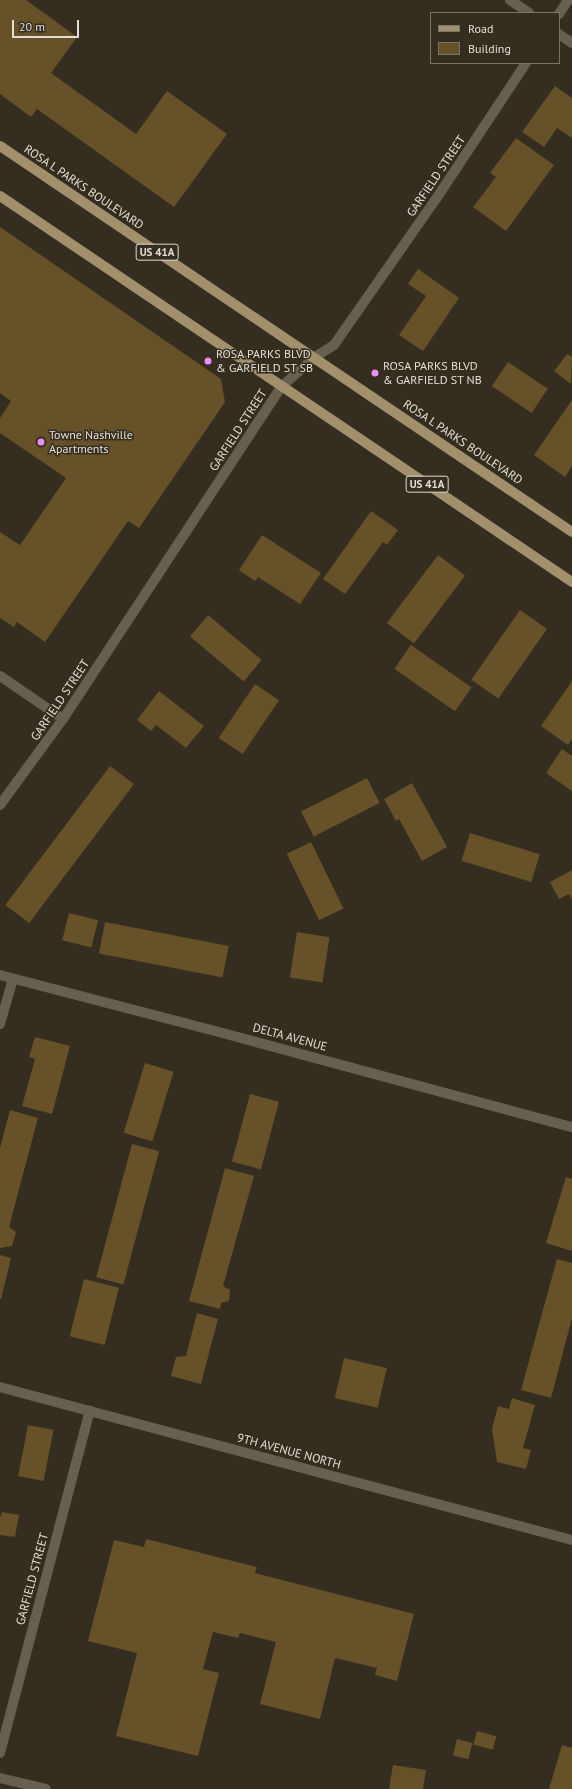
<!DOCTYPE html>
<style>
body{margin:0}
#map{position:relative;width:572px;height:1789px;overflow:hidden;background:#352d1f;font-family:"PT Sans",sans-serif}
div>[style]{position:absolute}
.building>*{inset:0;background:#675128;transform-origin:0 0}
.minor>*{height:10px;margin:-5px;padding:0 5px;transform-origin:5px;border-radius:5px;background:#68604e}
.major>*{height:10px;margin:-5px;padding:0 5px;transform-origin:5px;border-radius:5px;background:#a1906b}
.dots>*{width:11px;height:11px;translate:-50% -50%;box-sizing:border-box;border:2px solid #352d1f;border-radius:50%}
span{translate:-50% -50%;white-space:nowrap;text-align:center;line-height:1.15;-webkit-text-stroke:3px #352d1f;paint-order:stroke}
.shield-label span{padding:1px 3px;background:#352d1f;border:1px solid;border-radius:3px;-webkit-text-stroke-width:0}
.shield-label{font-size:11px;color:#e3ded5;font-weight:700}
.street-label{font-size:12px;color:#e3ded5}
.poi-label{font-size:12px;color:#e3ded5}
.left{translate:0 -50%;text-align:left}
.legend{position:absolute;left:430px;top:12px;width:130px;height:52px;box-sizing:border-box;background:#352d1f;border:1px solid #7b7468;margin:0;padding:5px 7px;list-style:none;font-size:12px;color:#e3ded5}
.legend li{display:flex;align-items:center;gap:8px;height:20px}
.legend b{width:20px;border:1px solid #7b7468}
.scale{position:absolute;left:12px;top:20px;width:67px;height:18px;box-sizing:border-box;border:2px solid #e3ded5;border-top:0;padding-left:5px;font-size:12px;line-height:14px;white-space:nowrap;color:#e3ded5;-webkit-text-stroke:3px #352d1f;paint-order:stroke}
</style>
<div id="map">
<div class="building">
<div style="clip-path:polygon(0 0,26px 0,77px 37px,51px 73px,136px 134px,167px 91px,227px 134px,174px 207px,37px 109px,31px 117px,0 94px)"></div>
<div style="clip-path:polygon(555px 86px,572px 98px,572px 138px,557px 128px,544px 147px,522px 132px)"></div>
<div style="clip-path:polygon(516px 138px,554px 165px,506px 231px,473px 207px,496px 177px,490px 173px)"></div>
<div style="clip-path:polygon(0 227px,221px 379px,225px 402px,139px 528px,128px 521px,45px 642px,17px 622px,14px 627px,0 618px,0 532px,20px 545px,66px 478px,0 433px,0 418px,11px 401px,0 393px)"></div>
<div style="clip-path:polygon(418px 269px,459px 298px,423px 351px,399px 335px,426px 296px,408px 284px)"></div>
<div style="clip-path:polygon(567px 354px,572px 357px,571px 384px,554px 371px)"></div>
<div style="left:508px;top:362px;width:48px;height:29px;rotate:34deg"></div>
<div style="clip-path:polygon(572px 400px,572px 466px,565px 477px,534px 455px)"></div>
<div style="clip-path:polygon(371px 511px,398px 530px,387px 545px,383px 542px,345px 594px,323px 579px)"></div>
<div style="clip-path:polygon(262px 535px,321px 573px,300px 604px,258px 577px,255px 581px,239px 570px)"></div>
<div style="left:438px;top:555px;width:34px;height:85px;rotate:37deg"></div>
<div style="left:520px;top:610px;width:33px;height:85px;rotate:35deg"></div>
<div style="left:208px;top:615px;width:70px;height:28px;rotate:40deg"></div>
<div style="left:411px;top:645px;width:74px;height:29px;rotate:35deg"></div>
<div style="clip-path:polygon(572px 681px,572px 739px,568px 745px,541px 726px)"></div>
<div style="left:255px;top:684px;width:29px;height:65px;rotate:34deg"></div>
<div style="clip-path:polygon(159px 691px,204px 726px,186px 748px,156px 725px,151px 731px,137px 720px)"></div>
<div style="clip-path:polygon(562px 749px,572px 756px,572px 791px,546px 773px)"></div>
<div style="left:110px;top:766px;width:30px;height:174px;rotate:37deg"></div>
<div style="left:367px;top:778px;width:28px;height:74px;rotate:63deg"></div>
<div style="clip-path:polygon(412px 783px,447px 847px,422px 861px,399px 819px,396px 821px,384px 799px)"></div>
<div style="left:470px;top:833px;width:73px;height:29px;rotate:17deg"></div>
<div style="left:311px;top:842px;width:74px;height:27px;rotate:64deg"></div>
<div style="clip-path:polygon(572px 870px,572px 900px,569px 894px,559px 899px,550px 882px)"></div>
<div style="left:69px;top:913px;width:30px;height:28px;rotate:14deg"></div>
<div style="left:105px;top:922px;width:126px;height:32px;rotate:11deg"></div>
<div style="left:297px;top:932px;width:33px;height:46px;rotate:9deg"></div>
<div style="clip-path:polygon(35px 1037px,70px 1046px,52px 1114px,22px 1106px,35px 1059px,29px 1057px)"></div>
<div style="left:145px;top:1063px;width:30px;height:73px;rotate:17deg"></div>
<div style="left:250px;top:1094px;width:30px;height:70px;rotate:15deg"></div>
<div style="clip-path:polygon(10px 1110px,38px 1118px,9px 1227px,16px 1232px,12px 1246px,0 1248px,0 1148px)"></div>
<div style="left:132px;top:1144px;width:28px;height:138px;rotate:15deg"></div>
<div style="clip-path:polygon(225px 1168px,254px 1176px,223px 1286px,230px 1290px,229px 1301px,221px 1303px,220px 1309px,189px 1301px)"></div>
<div style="clip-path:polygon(566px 1177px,572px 1179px,572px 1251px,546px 1243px)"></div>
<div style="clip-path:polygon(0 1255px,11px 1258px,1px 1299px,0 1299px)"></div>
<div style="clip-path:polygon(557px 1259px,572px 1263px,572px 1318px,551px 1398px,521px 1390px)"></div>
<div style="left:84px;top:1279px;width:36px;height:59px;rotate:14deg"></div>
<div style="clip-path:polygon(197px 1313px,218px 1319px,201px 1384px,171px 1376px,176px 1357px,186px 1356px)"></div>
<div style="left:344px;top:1358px;width:44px;height:41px;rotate:13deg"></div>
<div style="clip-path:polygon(512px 1398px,535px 1405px,523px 1448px,531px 1450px,526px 1469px,497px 1462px,492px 1429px,498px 1406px,509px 1409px)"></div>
<div style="left:28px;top:1425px;width:26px;height:52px;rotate:11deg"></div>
<div style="clip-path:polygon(2px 1512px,19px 1515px,15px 1537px,0 1535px,0 1518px)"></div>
<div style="clip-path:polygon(146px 1539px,257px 1567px,255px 1573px,414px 1614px,397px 1681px,375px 1675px,377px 1668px,335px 1658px,320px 1719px,260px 1704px,276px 1642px,240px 1633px,238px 1638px,213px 1632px,203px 1669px,219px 1673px,198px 1756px,116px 1736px,137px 1653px,88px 1641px,114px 1540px,144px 1547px)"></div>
<div style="left:477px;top:1731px;width:20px;height:14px;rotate:15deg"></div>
<div style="left:457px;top:1739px;width:16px;height:17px;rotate:14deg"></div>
<div style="clip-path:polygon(562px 1745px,572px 1748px,572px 1789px,549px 1789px)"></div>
<div style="clip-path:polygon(393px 1765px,426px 1770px,423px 1789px,389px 1789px)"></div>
</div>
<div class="minor">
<div style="left:510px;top:0;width:23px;rotate:34deg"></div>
<div style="left:559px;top:14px;width:17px;rotate:-57deg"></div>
<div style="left:559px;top:34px;width:16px;rotate:35deg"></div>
<div style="left:0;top:676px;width:76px;rotate:34.3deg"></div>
<div style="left:0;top:805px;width:107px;rotate:-53.8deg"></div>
<div style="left:63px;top:719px;width:397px;rotate:-56.7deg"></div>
<div style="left:281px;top:387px;width:45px;rotate:-41.4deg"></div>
<div style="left:315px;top:357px;width:22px;rotate:-32deg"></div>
<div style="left:334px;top:345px;width:178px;rotate:-55.1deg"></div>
<div style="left:436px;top:199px;width:163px;rotate:-56.5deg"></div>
<div style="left:0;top:975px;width:238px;rotate:14.6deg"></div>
<div style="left:230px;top:1035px;width:354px;rotate:15.1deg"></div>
<div style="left:0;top:1024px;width:47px;rotate:-73.9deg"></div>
<div style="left:0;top:1387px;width:592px;rotate:14.98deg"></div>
<div style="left:0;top:1753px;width:354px;rotate:-75.3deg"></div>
<div style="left:0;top:1778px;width:47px;rotate:13.4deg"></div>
</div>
<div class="major">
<div style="left:0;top:146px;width:690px;rotate:34.01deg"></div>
<div style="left:0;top:196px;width:690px;rotate:34.01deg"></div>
</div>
<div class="dots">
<div style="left:208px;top:361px;background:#eb8dfb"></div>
<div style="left:375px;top:373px;background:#eb8dfb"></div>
<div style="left:41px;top:442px;background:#eb8dfb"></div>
</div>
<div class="shield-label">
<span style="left:157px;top:252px">US 41A</span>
<span style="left:427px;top:484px">US 41A</span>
</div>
<div class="street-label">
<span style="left:436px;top:176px;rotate:-56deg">GARFIELD STREET</span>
<span style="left:84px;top:187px;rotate:34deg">ROSA L PARKS BOULEVARD</span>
<span style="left:238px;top:430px;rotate:-57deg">GARFIELD STREET</span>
<span style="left:463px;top:442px;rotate:34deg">ROSA L PARKS BOULEVARD</span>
<span style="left:60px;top:700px;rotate:-56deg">GARFIELD STREET</span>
<span style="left:290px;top:1037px;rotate:15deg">DELTA AVENUE</span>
<span style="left:289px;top:1451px;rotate:15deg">9TH AVENUE NORTH</span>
<span style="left:32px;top:1579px;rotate:-75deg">GARFIELD STREET</span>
</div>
<div class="poi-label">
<span class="left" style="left:216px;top:361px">ROSA PARKS BLVD<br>&amp; GARFIELD ST SB</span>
<span class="left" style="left:383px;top:373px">ROSA PARKS BLVD<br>&amp; GARFIELD ST NB</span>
<span class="left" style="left:49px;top:442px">Towne Nashville<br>Apartments</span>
</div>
<ul class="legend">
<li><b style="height:5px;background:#a1906b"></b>Road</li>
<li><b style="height:11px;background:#675128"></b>Building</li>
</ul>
<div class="scale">20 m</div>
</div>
